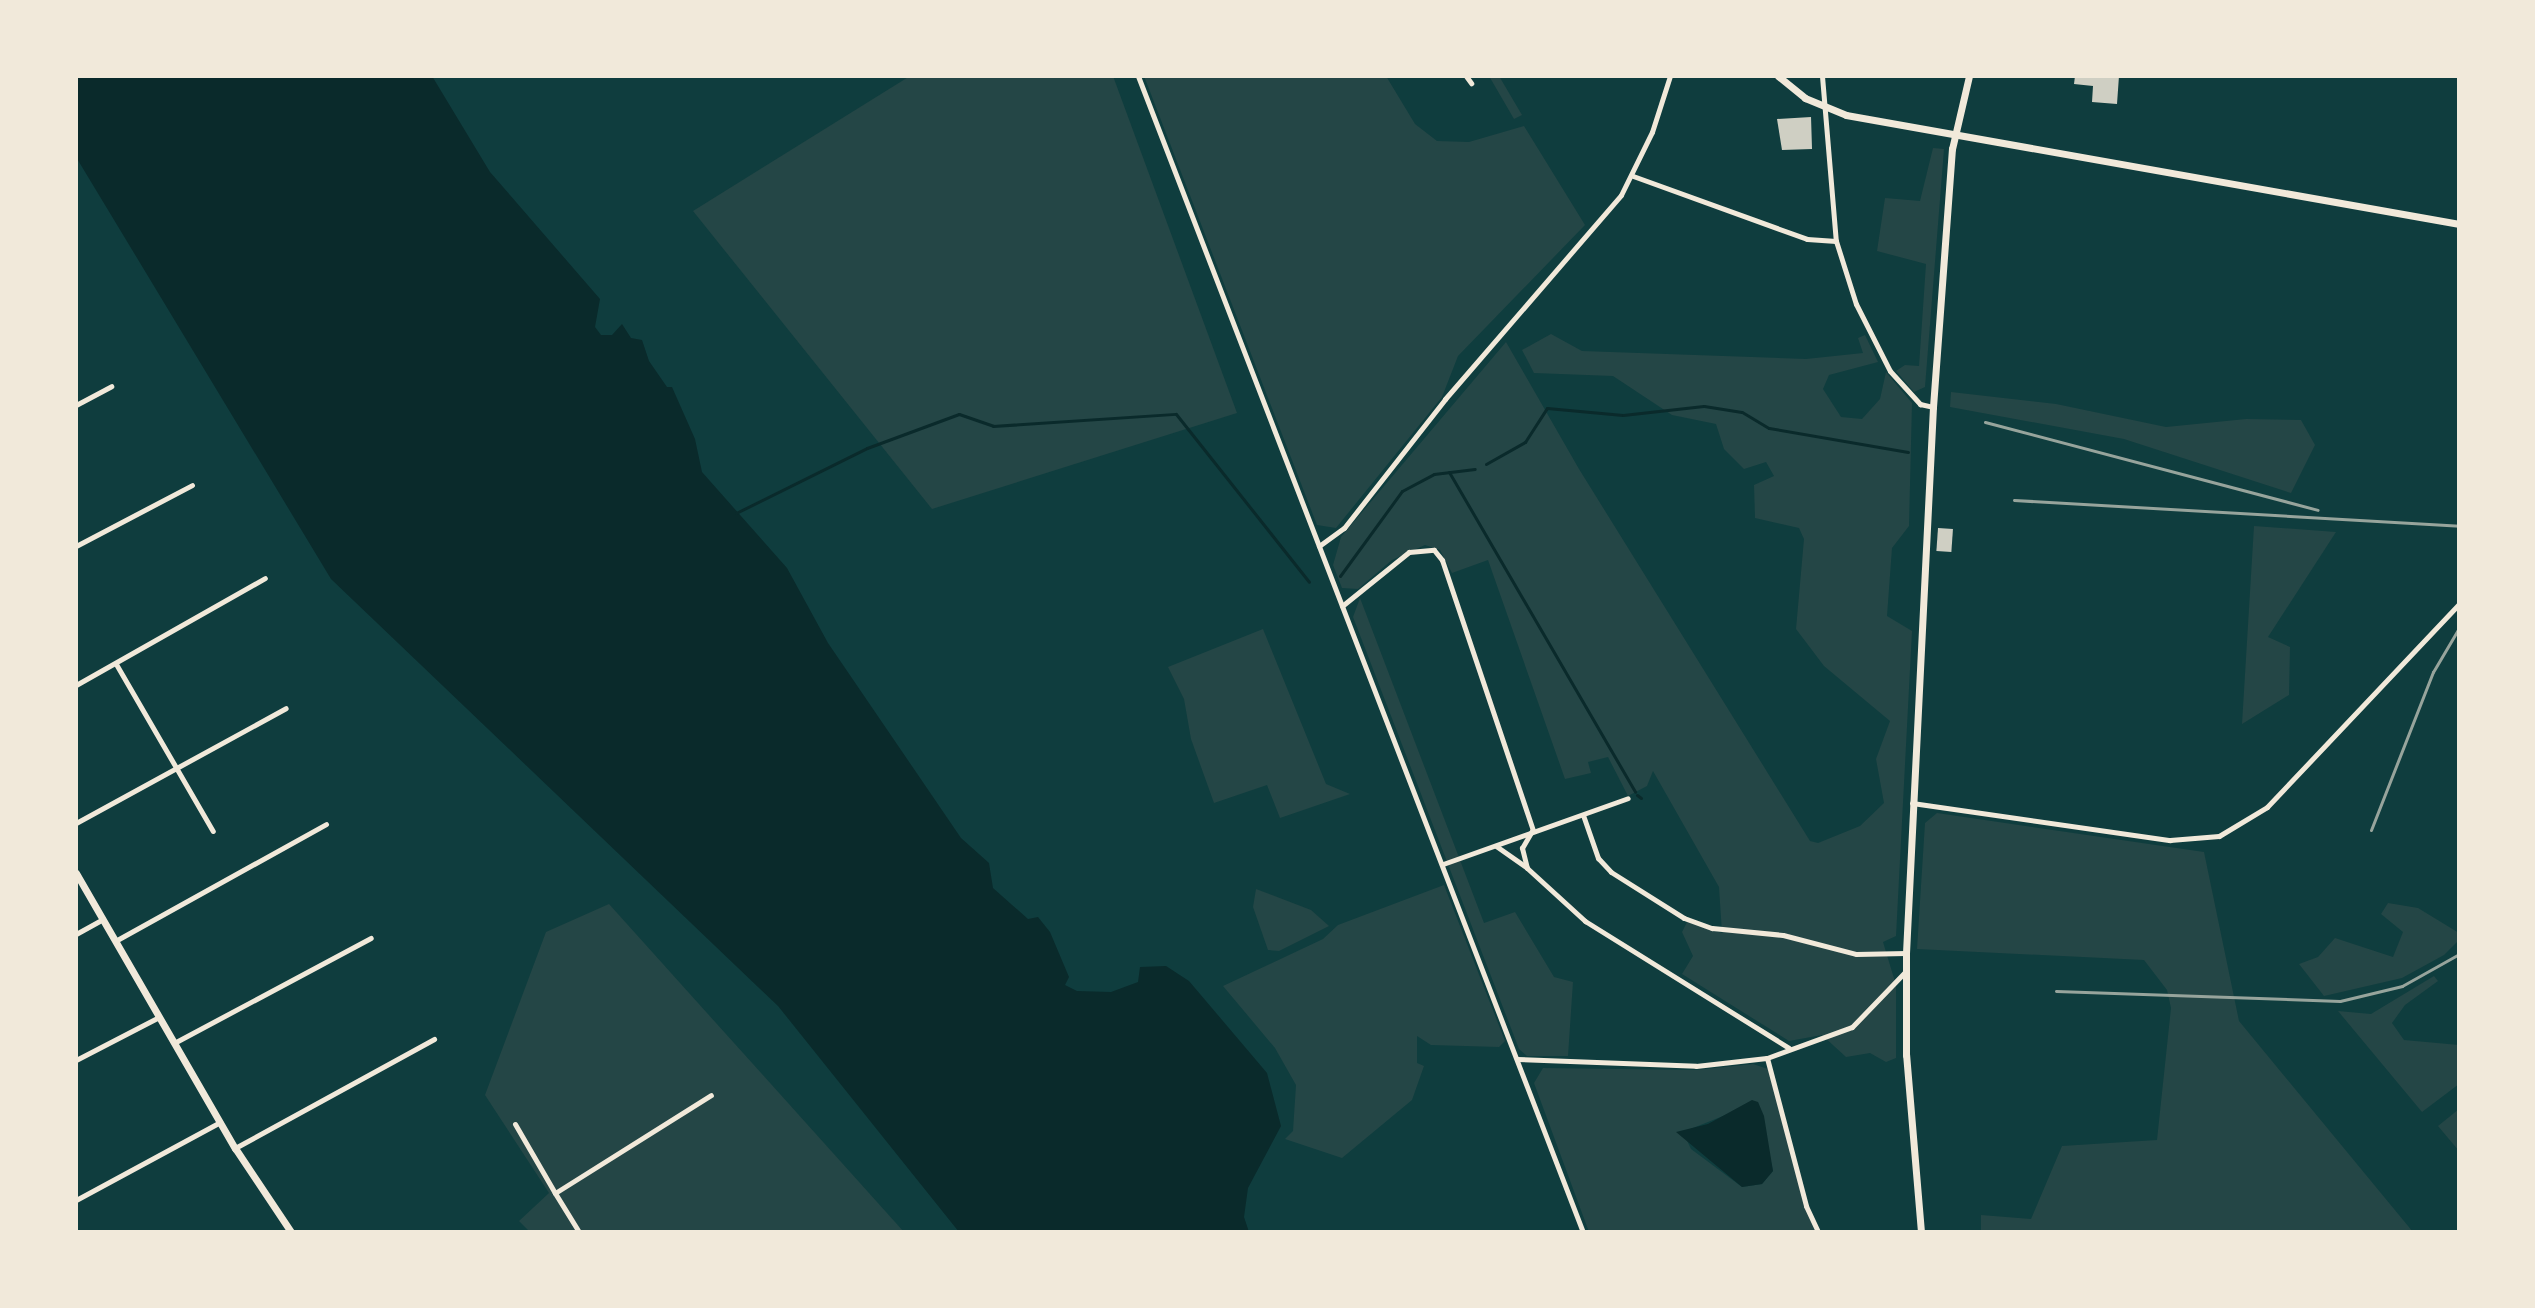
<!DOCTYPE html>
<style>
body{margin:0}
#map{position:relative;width:2535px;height:1308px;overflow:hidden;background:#0f3d3e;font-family:"Asap Condensed",sans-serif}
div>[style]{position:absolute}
.green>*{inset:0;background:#244646}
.water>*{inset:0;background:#0a2a2b}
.stream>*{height:3px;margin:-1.5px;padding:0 1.5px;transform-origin:1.5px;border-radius:1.5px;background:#0a2a2b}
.building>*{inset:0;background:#cfcfc3;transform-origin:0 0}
.minor>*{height:5px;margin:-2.5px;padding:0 2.5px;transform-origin:2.5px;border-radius:2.5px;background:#f1e9da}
.tertiary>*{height:7px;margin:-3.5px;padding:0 3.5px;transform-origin:3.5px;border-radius:3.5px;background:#f1e9da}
.rail>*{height:3px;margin:-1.5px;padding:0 1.5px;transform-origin:1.5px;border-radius:1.5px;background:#97a49c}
span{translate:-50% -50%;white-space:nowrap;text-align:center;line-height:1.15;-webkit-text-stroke:8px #f1e9da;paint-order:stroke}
.frame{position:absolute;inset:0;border:78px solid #f1e9da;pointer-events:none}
</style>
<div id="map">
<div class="green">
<div style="clip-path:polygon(910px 76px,1113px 76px,1237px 413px,932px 509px,693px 211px)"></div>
<div style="clip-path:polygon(1144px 76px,1386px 76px,1415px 124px,1437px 141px,1469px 142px,1524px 126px,1585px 225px,1458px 356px,1442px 397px,1336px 528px,1317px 525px)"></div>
<div style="clip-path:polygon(1489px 76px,1499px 76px,1522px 115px,1514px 119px)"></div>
<div style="clip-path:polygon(1933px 148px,1944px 149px,1925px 387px,1914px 392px,1896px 371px,1905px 365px,1919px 366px,1926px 264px,1877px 251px,1885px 198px,1920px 201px)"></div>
<div style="clip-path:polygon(1551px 334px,1582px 351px,1806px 359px,1863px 353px,1858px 338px,1865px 335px,1878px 362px,1829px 375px,1823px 389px,1841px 417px,1862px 419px,1880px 399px,1886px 372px,1912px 403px,1909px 526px,1892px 548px,1887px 616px,1912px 631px,1896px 936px,1883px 942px,1896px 985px,1896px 1058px,1886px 1062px,1870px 1053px,1846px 1057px,1822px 1035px,1789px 1041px,1682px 974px,1693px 956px,1682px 932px,1687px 922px,1722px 933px,1719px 887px,1653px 771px,1647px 786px,1628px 796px,1608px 757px,1588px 762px,1591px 773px,1565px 779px,1488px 560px,1452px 573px,1440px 550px,1425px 545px,1392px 560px,1358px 589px,1342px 588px,1333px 565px,1341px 537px,1506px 342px,1579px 469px,1810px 841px,1818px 843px,1860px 826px,1884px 803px,1876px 759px,1890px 721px,1824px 666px,1796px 629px,1804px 539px,1799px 528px,1755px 518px,1754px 485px,1774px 476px,1766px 462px,1744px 469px,1724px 449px,1716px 424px,1672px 415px,1613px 376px,1534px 373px,1522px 350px)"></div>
<div style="clip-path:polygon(1951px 392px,2056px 404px,2166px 427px,2246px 419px,2301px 420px,2315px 445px,2291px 493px,2124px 439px,1950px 407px)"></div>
<div style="clip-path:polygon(2254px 526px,2336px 532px,2268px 637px,2290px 647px,2289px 695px,2242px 724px)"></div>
<div style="clip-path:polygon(1360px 598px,1484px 923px,1515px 912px,1554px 977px,1573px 982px,1568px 1056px,1527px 1056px,1519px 1049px,1353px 617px)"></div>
<div style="clip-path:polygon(1263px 629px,1326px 784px,1350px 794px,1280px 818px,1267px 785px,1214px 803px,1191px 739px,1184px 699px,1168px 667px)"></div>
<div style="clip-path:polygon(1937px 813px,2204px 852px,2239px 1021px,2413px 1232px,1981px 1232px,1981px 1215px,2031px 1219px,2062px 1146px,2157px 1140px,2171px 1008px,2167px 990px,2144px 960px,1917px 949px,1925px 823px)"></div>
<div style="clip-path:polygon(1444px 885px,1505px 1041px,1499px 1047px,1431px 1045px,1417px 1036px,1417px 1063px,1424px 1066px,1412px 1100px,1342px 1158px,1285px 1139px,1293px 1131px,1296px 1085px,1275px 1048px,1223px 986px,1323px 939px,1338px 925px)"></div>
<div style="clip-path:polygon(1256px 889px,1311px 910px,1329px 926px,1279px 951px,1268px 950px,1253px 907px)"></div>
<div style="clip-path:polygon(2388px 903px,2418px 908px,2459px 933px,2459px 940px,2444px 955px,2402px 978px,2324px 996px,2299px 964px,2318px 957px,2335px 938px,2393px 957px,2403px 932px,2381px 914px)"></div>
<div style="clip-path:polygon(609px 904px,904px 1232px,530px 1232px,519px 1221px,549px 1193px,485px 1095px,546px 932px)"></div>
<div style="clip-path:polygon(2434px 976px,2438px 981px,2405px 1005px,2392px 1023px,2404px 1040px,2459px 1045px,2459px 1084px,2422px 1112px,2338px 1011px,2371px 1014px)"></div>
<div style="clip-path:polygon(evenodd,1753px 1064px,1768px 1069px,1815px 1232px,1589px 1232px,1534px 1083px,1543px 1068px,1696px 1070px,1753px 1064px,1758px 1102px,1773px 1171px,1762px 1184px,1742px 1187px,1691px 1149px,1683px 1132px,1758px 1102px)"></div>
<div style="clip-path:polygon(2459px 1109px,2459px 1151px,2438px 1126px)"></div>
</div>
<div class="water">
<div style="clip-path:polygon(76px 76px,432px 76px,490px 172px,600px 299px,595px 327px,601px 335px,612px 335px,622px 324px,631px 338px,642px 340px,649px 361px,667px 387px,672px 387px,695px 439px,702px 472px,787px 568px,828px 643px,961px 838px,989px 863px,993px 888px,1028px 919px,1038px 917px,1050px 932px,1069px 977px,1065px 985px,1077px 991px,1111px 992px,1138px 982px,1140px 967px,1166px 966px,1189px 981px,1267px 1073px,1281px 1126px,1248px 1188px,1244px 1217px,1249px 1232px,959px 1232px,778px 1006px,331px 579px,76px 157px)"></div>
<div style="clip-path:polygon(1752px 1100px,1758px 1102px,1764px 1116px,1773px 1171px,1762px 1184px,1742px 1187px,1676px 1132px,1708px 1124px)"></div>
</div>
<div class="stream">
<div style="left:1486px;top:464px;width:45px;rotate:-29.4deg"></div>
<div style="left:1525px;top:442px;width:40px;rotate:-57.1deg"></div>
<div style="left:1547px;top:408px;width:76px;rotate:5.3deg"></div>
<div style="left:1623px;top:415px;width:81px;rotate:-6.3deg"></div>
<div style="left:1704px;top:406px;width:38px;rotate:9deg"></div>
<div style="left:1742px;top:412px;width:31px;rotate:31deg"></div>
<div style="left:1769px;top:428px;width:141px;rotate:9.8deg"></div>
<div style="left:1449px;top:472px;width:370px;rotate:59.8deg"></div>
<div style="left:736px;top:513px;width:146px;rotate:-26.4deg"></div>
<div style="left:867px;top:448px;width:98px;rotate:-20.3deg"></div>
<div style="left:959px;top:414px;width:36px;rotate:19deg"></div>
<div style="left:993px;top:426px;width:183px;rotate:-3.8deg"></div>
<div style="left:1176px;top:414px;width:214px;rotate:51.6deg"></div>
<div style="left:1340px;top:576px;width:105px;rotate:-53.9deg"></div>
<div style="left:1402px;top:491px;width:36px;rotate:-28deg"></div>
<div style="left:1434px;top:474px;width:41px;rotate:-7deg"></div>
<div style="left:1637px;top:795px;width:5px;rotate:37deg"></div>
</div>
<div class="building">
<div style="clip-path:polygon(2075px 76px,2119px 76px,2117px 104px,2092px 102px,2093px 86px,2074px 84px)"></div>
<div style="clip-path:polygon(1811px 117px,1812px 149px,1782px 150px,1777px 119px)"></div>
<div style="left:1938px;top:528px;width:15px;height:23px;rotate:4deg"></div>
</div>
<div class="minor">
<div style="left:1138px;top:76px;width:1239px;rotate:68.95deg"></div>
<div style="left:1466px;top:76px;width:9px;rotate:54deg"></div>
<div style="left:1822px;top:76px;width:166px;rotate:85.2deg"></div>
<div style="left:1836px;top:241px;width:66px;rotate:72.4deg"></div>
<div style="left:1856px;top:304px;width:75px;rotate:63.1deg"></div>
<div style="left:1890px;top:371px;width:45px;rotate:47.7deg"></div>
<div style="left:1920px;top:404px;width:13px;rotate:13deg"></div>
<div style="left:1633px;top:176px;width:185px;rotate:19.9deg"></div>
<div style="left:1807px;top:239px;width:29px;rotate:4deg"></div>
<div style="left:76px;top:405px;width:40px;rotate:-28deg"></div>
<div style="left:76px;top:546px;width:131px;rotate:-27.7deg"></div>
<div style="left:1319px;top:546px;width:31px;rotate:-36deg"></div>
<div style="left:1344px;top:528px;width:164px;rotate:-51.9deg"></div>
<div style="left:1445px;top:399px;width:269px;rotate:-49.2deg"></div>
<div style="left:1621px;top:195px;width:70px;rotate:-63.8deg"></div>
<div style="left:1652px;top:132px;width:59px;rotate:-72.2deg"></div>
<div style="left:1342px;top:606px;width:86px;rotate:-38.9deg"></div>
<div style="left:1409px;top:552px;width:25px;rotate:-5deg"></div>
<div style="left:1434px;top:550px;width:13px;rotate:51deg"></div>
<div style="left:1442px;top:560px;width:286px;rotate:71.4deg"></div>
<div style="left:116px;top:664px;width:193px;rotate:59.9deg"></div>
<div style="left:76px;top:685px;width:217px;rotate:-29.5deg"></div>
<div style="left:1912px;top:803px;width:261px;rotate:8.2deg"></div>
<div style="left:2170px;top:840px;width:49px;rotate:-4.7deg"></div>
<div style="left:2219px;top:836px;width:56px;rotate:-31.1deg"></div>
<div style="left:2267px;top:807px;width:279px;rotate:-46.6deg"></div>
<div style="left:1583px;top:815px;width:46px;rotate:70.8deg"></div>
<div style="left:1598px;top:858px;width:19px;rotate:47deg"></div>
<div style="left:1611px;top:872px;width:86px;rotate:32.2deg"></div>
<div style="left:1684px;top:918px;width:30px;rotate:20deg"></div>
<div style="left:1712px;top:928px;width:71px;rotate:5.6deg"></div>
<div style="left:1783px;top:935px;width:75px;rotate:14.6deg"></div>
<div style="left:1856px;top:954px;width:50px;rotate:-1.1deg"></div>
<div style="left:76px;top:823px;width:239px;rotate:-28.7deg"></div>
<div style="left:1496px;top:846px;width:38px;rotate:35deg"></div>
<div style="left:1527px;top:868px;width:21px;rotate:-104deg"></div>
<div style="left:1522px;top:848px;width:20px;rotate:-60deg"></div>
<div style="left:1443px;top:864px;width:196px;rotate:-19.6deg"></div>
<div style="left:1527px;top:868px;width:79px;rotate:42.4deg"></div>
<div style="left:1585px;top:921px;width:240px;rotate:31.9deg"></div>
<div style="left:76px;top:934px;width:31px;rotate:-29deg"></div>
<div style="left:117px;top:940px;width:239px;rotate:-29deg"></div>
<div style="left:174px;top:1043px;width:223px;rotate:-28.1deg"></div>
<div style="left:1767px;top:1058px;width:153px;rotate:75.2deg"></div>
<div style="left:1806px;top:1206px;width:29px;rotate:65deg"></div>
<div style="left:1517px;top:1059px;width:179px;rotate:2.2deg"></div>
<div style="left:1696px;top:1066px;width:71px;rotate:-6.4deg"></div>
<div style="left:1767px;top:1058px;width:90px;rotate:-20deg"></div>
<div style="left:1852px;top:1027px;width:76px;rotate:-46.1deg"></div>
<div style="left:76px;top:1060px;width:93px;rotate:-27.4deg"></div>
<div style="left:515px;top:1124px;width:80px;rotate:59.9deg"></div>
<div style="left:235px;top:1148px;width:227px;rotate:-28.7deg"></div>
<div style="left:76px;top:1200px;width:164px;rotate:-28.4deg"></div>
<div style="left:579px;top:1232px;width:46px;rotate:-121.6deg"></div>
<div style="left:555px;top:1193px;width:184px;rotate:-32.1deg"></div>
</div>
<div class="tertiary">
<div style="left:1778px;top:76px;width:35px;rotate:39deg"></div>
<div style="left:1805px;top:98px;width:44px;rotate:22.5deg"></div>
<div style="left:1846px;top:115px;width:623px;rotate:10.08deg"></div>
<div style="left:76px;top:873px;width:318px;rotate:60deg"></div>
<div style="left:235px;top:1148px;width:101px;rotate:56.3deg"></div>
<div style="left:1921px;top:1232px;width:178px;rotate:-94.8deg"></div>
<div style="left:1906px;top:1055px;width:102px;rotate:-90deg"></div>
<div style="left:1906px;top:953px;width:547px;rotate:-87.17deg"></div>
<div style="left:1933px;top:407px;width:259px;rotate:-85.8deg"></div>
<div style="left:1952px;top:149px;width:75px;rotate:-76.9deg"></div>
</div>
<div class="rail">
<div style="left:1985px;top:422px;width:344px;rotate:14.8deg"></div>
<div style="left:2014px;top:500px;width:446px;rotate:3.3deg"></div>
<div style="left:2371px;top:830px;width:170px;rotate:-68.6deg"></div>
<div style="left:2433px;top:672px;width:51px;rotate:-59.4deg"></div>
<div style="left:2056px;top:991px;width:284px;rotate:2deg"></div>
<div style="left:2340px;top:1001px;width:64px;rotate:-13.6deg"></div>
<div style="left:2402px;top:986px;width:65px;rotate:-29.3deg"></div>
</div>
<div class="frame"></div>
</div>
